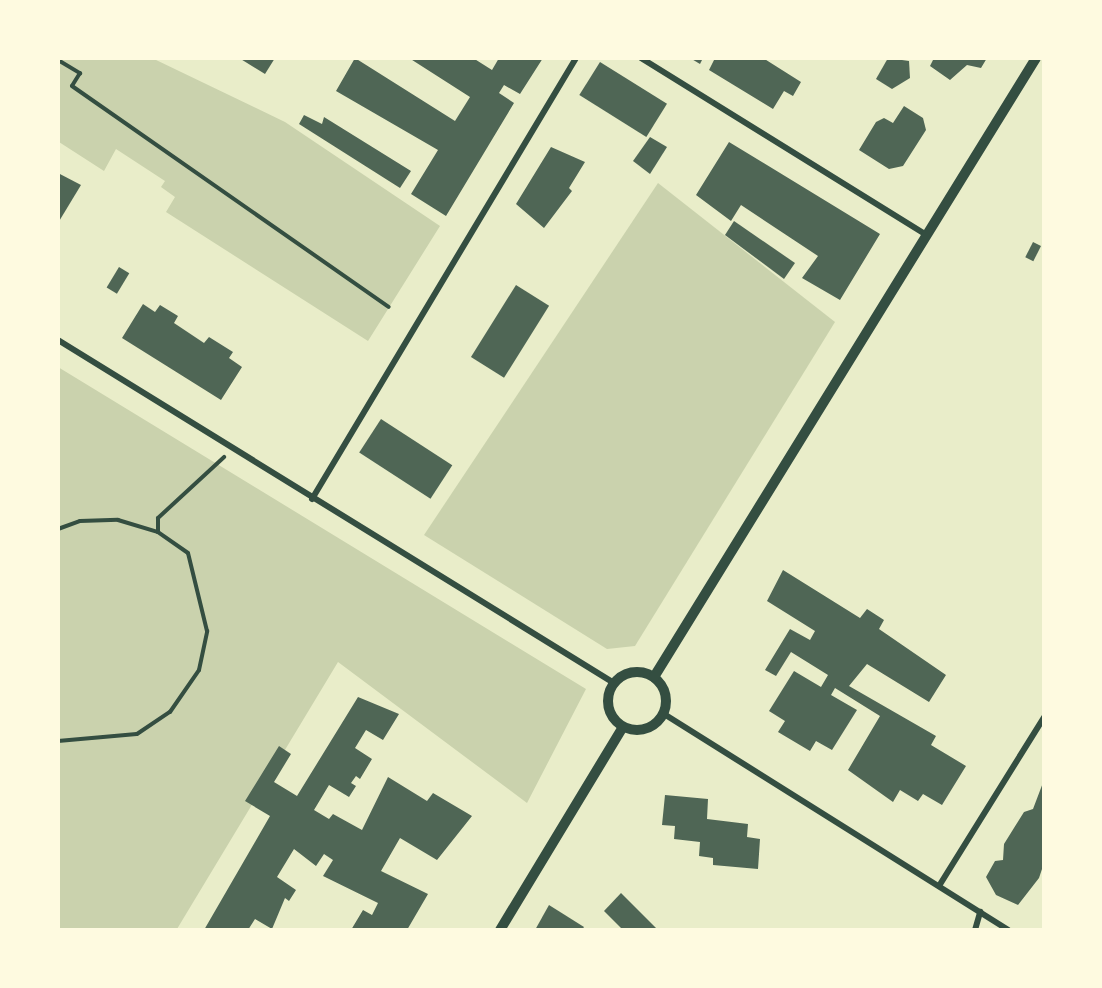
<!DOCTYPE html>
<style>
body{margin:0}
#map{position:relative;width:1102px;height:988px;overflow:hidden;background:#e9edc9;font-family:"Titillium Web",sans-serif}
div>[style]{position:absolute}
.green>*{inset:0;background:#cad2ad}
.building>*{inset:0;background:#4f6655;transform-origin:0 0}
.path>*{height:4px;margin:-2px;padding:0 2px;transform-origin:2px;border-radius:2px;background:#344e41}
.minor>*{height:6px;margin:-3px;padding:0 3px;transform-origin:3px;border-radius:3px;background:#344e41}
.tertiary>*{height:10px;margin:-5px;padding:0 5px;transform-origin:5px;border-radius:5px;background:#344e41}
.tertiary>.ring{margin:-5px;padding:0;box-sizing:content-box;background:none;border:10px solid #344e41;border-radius:50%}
span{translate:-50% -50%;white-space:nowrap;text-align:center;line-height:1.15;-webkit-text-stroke:4.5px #fefae0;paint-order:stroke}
.frame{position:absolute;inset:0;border:60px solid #fefae0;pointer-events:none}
</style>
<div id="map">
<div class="green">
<div style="clip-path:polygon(58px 59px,154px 59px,285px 122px,440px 226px,368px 341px,166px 212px,175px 197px,161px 187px,165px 181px,116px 149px,104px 171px,59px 142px)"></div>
<div style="clip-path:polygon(658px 183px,835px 322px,635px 646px,607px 649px,424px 535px)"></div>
<div style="clip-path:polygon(58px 367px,586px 689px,527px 803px,338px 662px,177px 929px,59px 929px)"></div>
</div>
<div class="building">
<div style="clip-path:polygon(239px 58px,275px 58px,265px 74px)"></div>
<div style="clip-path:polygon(355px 58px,455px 121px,470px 97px,409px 58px,473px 58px,492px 70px,499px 58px,543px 58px,520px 94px,504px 85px,499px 93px,514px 103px,446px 216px,411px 194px,438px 150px,336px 91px)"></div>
<div style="clip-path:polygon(690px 58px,703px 58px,700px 64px)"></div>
<div style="clip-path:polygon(715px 58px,763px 58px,801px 82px,793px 96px,784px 91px,773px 109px,709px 70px)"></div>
<div style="clip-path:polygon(888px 58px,909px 61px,910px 78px,892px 89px,876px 79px)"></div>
<div style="clip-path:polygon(934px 58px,987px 58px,981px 68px,967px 65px,950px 80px,930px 66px)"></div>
<div style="left:600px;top:62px;width:79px;height:39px;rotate:32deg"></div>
<div style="clip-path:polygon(904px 106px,923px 118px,926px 130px,903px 166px,889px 169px,859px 150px,876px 122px,884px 118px,893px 123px)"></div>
<div style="clip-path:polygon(304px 115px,322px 124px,324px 117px,411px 171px,400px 188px,299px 124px)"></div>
<div style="clip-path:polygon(650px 137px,667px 147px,650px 174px,633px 161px)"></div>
<div style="clip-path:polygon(729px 142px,880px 234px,840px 300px,802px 278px,818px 256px,741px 205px,731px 221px,696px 195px)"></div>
<div style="clip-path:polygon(551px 147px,585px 162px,569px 188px,572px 191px,544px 228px,516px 204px)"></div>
<div style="clip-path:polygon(58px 173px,81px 185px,58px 223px)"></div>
<div style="clip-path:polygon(734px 221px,795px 263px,784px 279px,725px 235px)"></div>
<div style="left:1033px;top:242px;width:9px;height:17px;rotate:27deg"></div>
<div style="left:119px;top:267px;width:12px;height:24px;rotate:31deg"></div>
<div style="left:516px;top:285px;width:39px;height:85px;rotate:32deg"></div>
<div style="clip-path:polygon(143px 304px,155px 312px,160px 305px,178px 316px,174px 323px,204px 343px,209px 337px,233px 352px,229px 358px,242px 367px,221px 400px,122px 338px)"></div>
<div style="left:381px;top:419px;width:85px;height:40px;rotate:33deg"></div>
<div style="clip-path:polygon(783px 570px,860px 618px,867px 609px,884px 620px,879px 629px,946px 675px,929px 702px,867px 664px,849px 686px,936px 736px,931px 745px,966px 766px,942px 805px,923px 794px,918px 801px,900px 790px,893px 802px,848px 770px,880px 716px,835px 688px,831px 695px,857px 710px,832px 750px,816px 741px,810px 751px,778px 732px,785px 721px,769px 711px,794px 671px,821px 687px,828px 675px,791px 652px,776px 676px,765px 670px,790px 629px,810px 640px,815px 631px,767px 601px)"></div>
<div style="clip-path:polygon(358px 697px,399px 714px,383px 740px,366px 730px,355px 748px,372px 759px,360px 779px,356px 776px,351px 783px,356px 786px,349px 797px,329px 785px,314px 810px,329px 819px,333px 814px,362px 830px,388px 777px,427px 801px,433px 793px,472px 816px,437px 860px,400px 838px,381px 871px,428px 894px,407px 930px,351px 930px,363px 910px,372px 915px,378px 903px,323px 876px,333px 860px,324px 854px,316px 866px,294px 849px,277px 877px,296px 890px,289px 901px,285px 898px,272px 929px,255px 919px,248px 930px,204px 930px,270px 816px,245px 801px,279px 746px,291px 754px,274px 782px,297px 796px)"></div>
<div style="clip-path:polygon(1044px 780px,1044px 863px,1039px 878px,1018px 905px,996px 895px,986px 877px,995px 861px,1003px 860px,1004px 844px,1024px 812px,1033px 809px)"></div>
<div style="clip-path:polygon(665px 795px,708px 799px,707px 819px,748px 824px,747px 837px,760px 839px,758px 869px,713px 865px,713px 858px,699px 856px,700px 842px,674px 839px,675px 826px,662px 825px)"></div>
<div style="clip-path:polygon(621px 893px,658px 930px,623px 930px,604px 911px)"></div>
<div style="clip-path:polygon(549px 905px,584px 927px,582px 930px,535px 930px)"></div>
</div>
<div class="path">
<div style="left:58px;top:60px;width:26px;rotate:31deg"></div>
<div style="left:80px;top:73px;width:15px;rotate:122deg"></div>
<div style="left:72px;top:86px;width:386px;rotate:34.9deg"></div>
<div style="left:58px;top:529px;width:23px;rotate:-20deg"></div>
<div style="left:80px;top:521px;width:38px;rotate:-2deg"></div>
<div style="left:118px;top:520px;width:42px;rotate:16.7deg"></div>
<div style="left:158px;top:532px;width:14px;rotate:-90deg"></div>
<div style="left:158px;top:518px;width:90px;rotate:-42.7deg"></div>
<div style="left:58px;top:741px;width:79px;rotate:-5.1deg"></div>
<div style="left:137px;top:734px;width:40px;rotate:-34deg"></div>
<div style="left:170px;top:712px;width:51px;rotate:-55.4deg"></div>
<div style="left:199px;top:670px;width:40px;rotate:-78deg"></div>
<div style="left:207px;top:631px;width:80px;rotate:-103.7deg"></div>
<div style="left:188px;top:553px;width:37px;rotate:-145deg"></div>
</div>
<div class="minor">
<div style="left:641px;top:58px;width:336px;rotate:31.8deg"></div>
<div style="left:58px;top:340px;width:653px;rotate:31.67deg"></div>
<div style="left:312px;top:499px;width:514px;rotate:-59.09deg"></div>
<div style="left:664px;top:714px;width:406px;rotate:32.1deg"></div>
<div style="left:939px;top:886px;width:199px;rotate:-58.1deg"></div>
<div style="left:975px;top:930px;width:19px;rotate:-74deg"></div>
</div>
<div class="tertiary">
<div class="ring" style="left:608px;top:672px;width:48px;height:48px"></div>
<div style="left:654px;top:677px;width:727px;rotate:-58.32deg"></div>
<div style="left:500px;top:930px;width:237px;rotate:-58.8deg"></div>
</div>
<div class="frame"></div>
</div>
